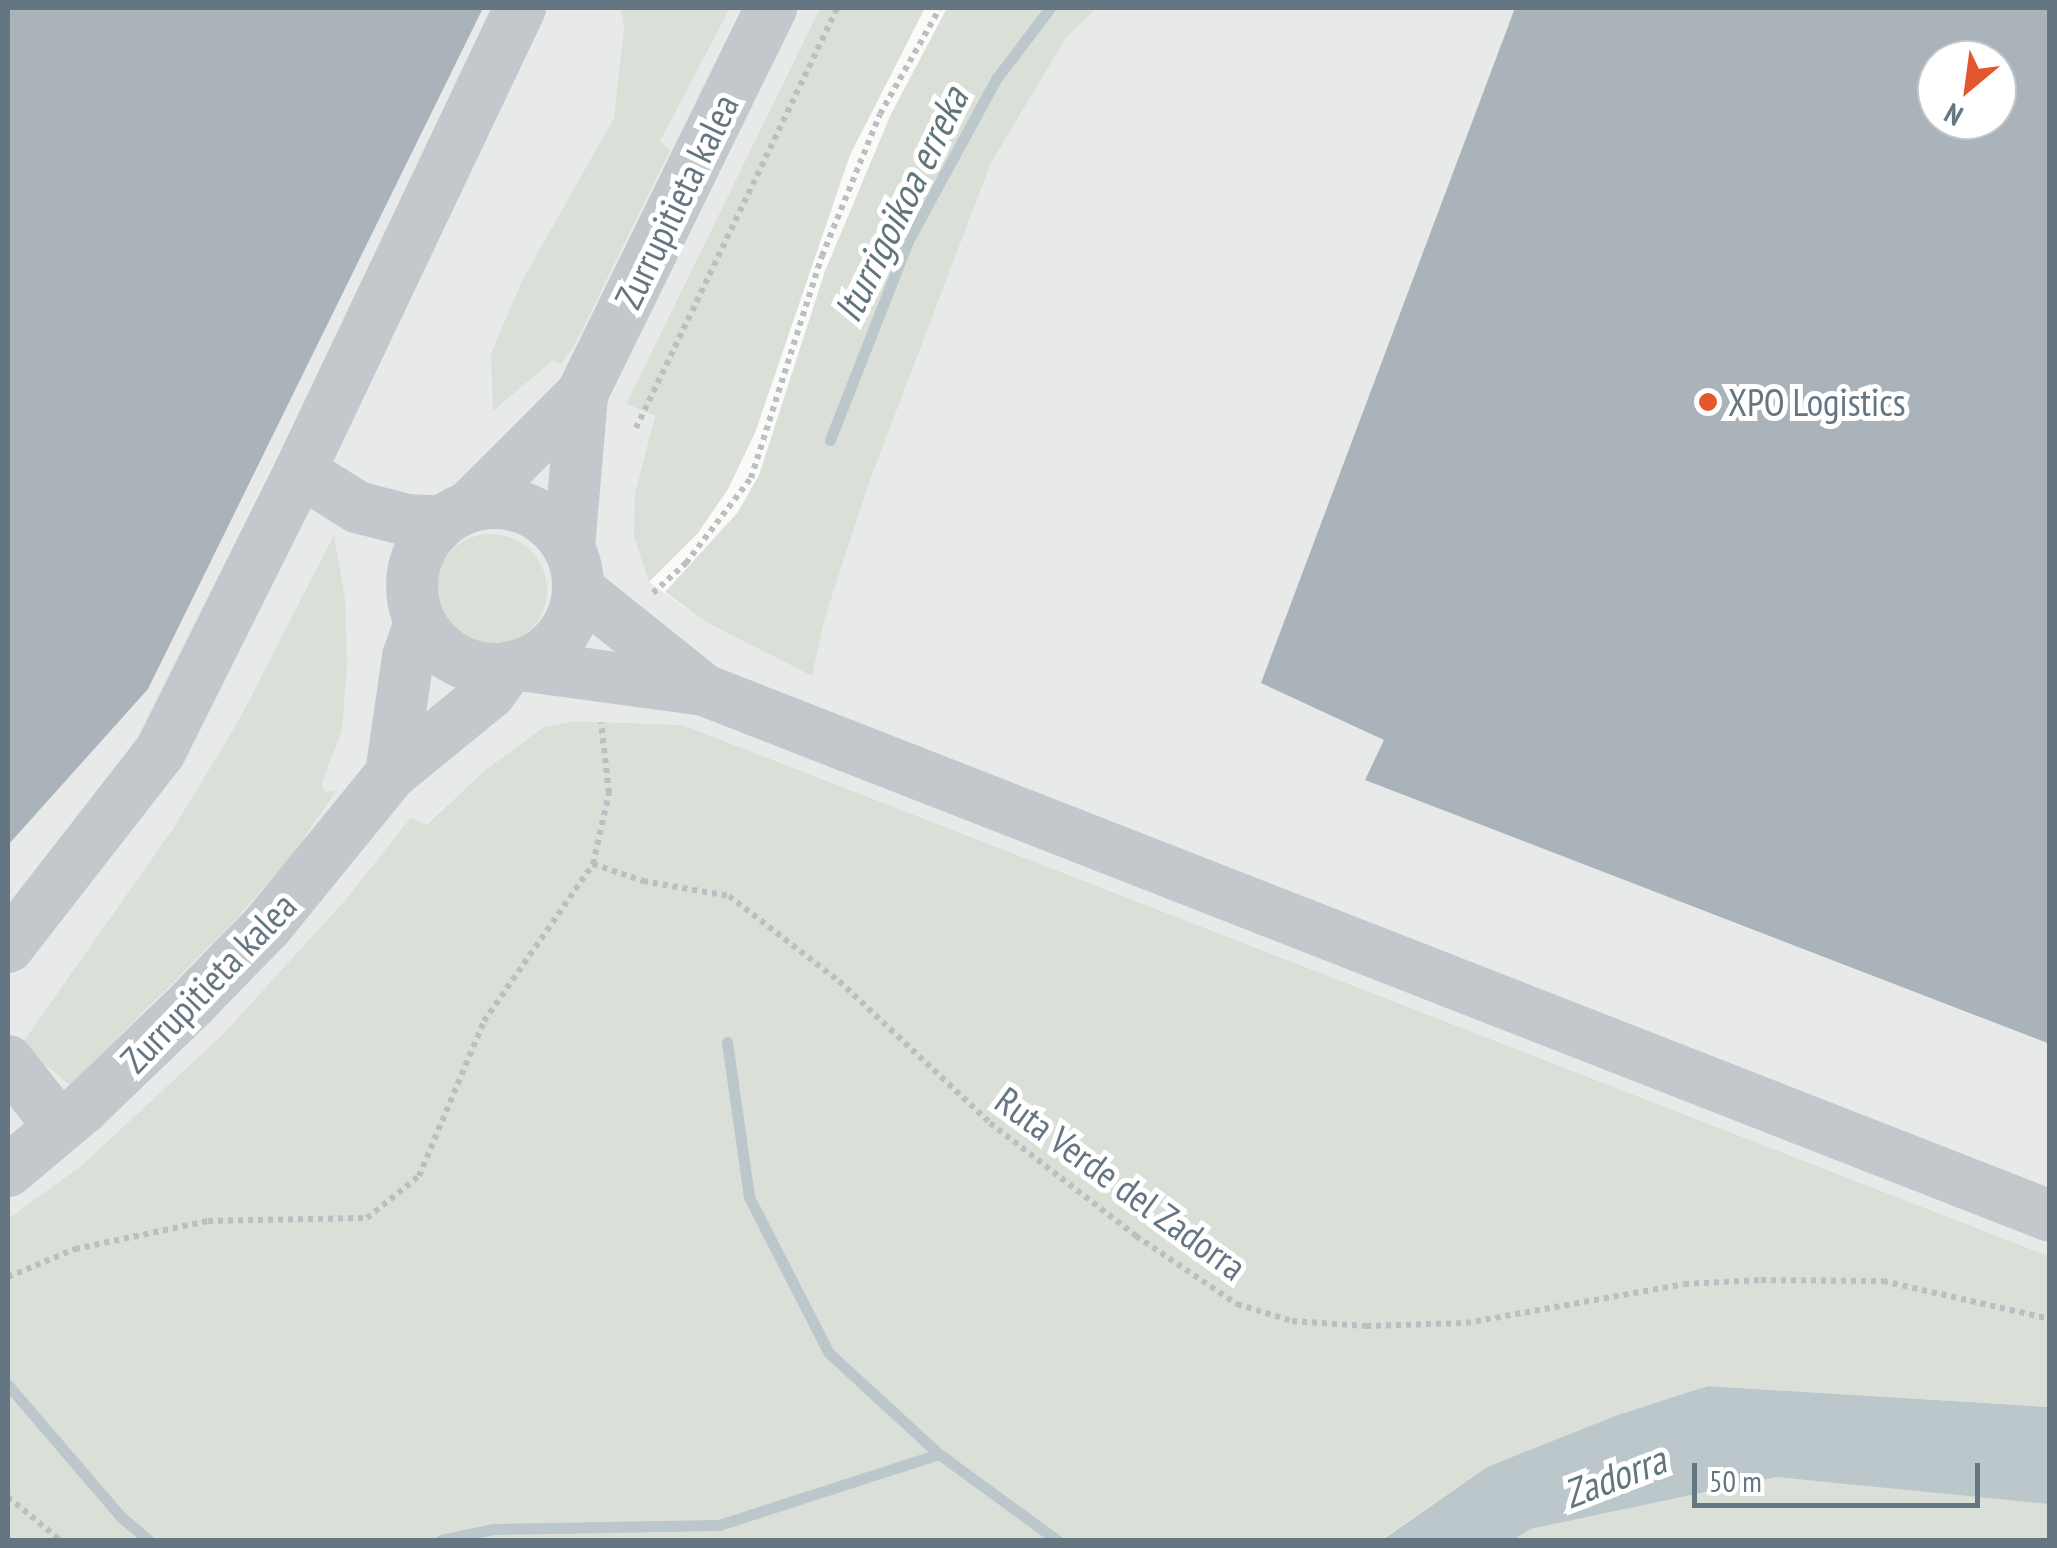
<!DOCTYPE html>
<style>
body{margin:0}
#map{position:relative;width:2057px;height:1548px;overflow:hidden;background:#fafaf8;font-family:"PT Sans Narrow",sans-serif}
div>[style]{position:absolute}
.built>*{inset:0;background:#e8e9e9}
.green>*{inset:0;background:#dadfd7}
.round{border-radius:50%}
.water>*{inset:0;background:#bbc7cb}
.stream>*{height:11px;margin:-5.5px;padding:0 5.5px;transform-origin:5.5px;border-radius:5.5px;background:#bbc7cb}
.building>*{inset:0;background:#aab3b9}
.path>*{height:6px;margin-top:-3px;transform-origin:0;background:repeating-linear-gradient(90deg,#bbbfc2 0 5px,transparent 0 10px)}
.minor>*{height:52px;margin:-26px;padding:0 26px;transform-origin:26px;border-radius:26px;background:#c3c8cc}
.minor>.ring{margin:-26px;padding:0;box-sizing:content-box;background:none;border:52px solid #c3c8cc;border-radius:50%}
.dots>*{width:28px;height:28px;translate:-50% -50%;box-sizing:border-box;border:5px solid #fff;border-radius:50%}
span{translate:-50% -50%;white-space:nowrap;text-align:center;line-height:1.15;-webkit-text-stroke:10px #fff;paint-order:stroke}
.street-label{font-size:38px;color:#657683}
.poi-label{font-size:38px;color:#657683}
.left{translate:0 -50%;text-align:left}
.water-label{font-size:40px;color:#60757c;font-style:italic}
.frame{position:absolute;inset:0;border:10px solid #657683;pointer-events:none}
.north{position:absolute;left:1917px;top:40px;width:100px;height:100px;box-sizing:border-box;background:#fff;border:2px solid #c1c8cd;border-radius:50%;rotate:209deg;font-size:28px;font-weight:700;line-height:40px;text-align:center;color:#657683}
.north::after{content:'';display:block;margin:auto;width:35px;height:45px;background:#e4572e;clip-path:polygon(50% 0,100% 100%,50% 72%,0 100%)}
.scale{position:absolute;left:1692px;top:1463px;width:288px;height:45px;box-sizing:border-box;border:5px solid #657683;border-top:0;padding-left:12px;font-size:30px;line-height:35px;white-space:nowrap;color:#657683;-webkit-text-stroke:8px #fff;paint-order:stroke}
</style>
<div id="map">
<div class="built">
<div style="clip-path:polygon(evenodd,8px 8px,820px 8px,626px 404px,655px 416px,635px 492px,649px 582px,706px 622px,811px 675px,824px 621px,868px 486px,991px 163px,1066px 38px,1097px 8px,2049px 8px,2049px 1256px,683px 725px,574px 721px,544px 727px,485px 770px,425px 825px,411px 817px,346px 899px,222px 1035px,82px 1165px,8px 1219px,8px 8px,1937px 60px,1997px 60px,1997px 120px,1937px 120px,1937px 60px)"></div>
</div>
<div class="green">
<div style="clip-path:polygon(621px 8px,730px 8px,660px 141px,670px 150px,574px 346px,561px 364px,553px 360px,493px 411px,491px 354px,522px 281px,614px 118px,624px 27px)"></div>
<div style="clip-path:polygon(820px 8px,925px 8px,850px 155px,755px 433px,728px 489px,698px 533px,649px 582px,634px 537px,635px 492px,655px 416px,626px 404px)"></div>
<div style="clip-path:polygon(947px 8px,1097px 8px,1066px 38px,991px 163px,868px 486px,824px 621px,812px 676px,706px 622px,665px 592px,738px 512px,759px 475px,825px 271px,891px 114px)"></div>
<div class="round" style="left:435px;top:534px;width:112px;height:112px"></div>
<div style="clip-path:polygon(334px 535px,345px 599px,347px 665px,342px 730px,321px 785px,326px 792px,337px 790px,292px 855px,228px 928px,70px 1085px,21px 1045px,173px 829px,239px 720px)"></div>
<div style="clip-path:polygon(574px 721px,683px 725px,2049px 1256px,2049px 1407px,1708px 1386px,1487px 1467px,1381px 1540px,8px 1540px,8px 1219px,82px 1165px,222px 1035px,346px 899px,411px 817px,426px 825px,485px 770px,544px 727px)"></div>
<div style="clip-path:polygon(1775px 1477px,2045px 1501px,2049px 1504px,2049px 1540px,1513px 1540px,1531px 1529px)"></div>
</div>
<div class="water">
<div style="clip-path:polygon(1708px 1386px,2049px 1407px,2049px 1504px,1776px 1477px,1531px 1529px,1513px 1540px,1382px 1540px,1487px 1467px,1618px 1415px)"></div>
</div>
<div class="stream">
<div style="left:830px;top:440px;width:214px;rotate:-68.6deg"></div>
<div style="left:908px;top:241px;width:184px;rotate:-61.5deg"></div>
<div style="left:996px;top:79px;width:89px;rotate:-52.7deg"></div>
<div style="left:727px;top:1042px;width:157px;rotate:81.9deg"></div>
<div style="left:749px;top:1197px;width:175px;rotate:62.9deg"></div>
<div style="left:829px;top:1353px;width:149px;rotate:42.6deg"></div>
<div style="left:939px;top:1454px;width:146px;rotate:36.1deg"></div>
<div style="left:8px;top:1385px;width:174px;rotate:49.4deg"></div>
<div style="left:121px;top:1517px;width:35px;rotate:40deg"></div>
<div style="left:441px;top:1540px;width:53px;rotate:-11.9deg"></div>
<div style="left:493px;top:1529px;width:226px;rotate:-1deg"></div>
<div style="left:719px;top:1525px;width:231px;rotate:-17.9deg"></div>
</div>
<div class="building">
<div style="clip-path:polygon(8px 8px,483px 8px,148px 689px,8px 845px)"></div>
<div style="clip-path:polygon(evenodd,1515px 8px,2050px 8px,2050px 1044px,1365px 780px,1384px 740px,1261px 683px,1515px 8px,1937px 60px,1997px 60px,1997px 120px,1937px 120px,1937px 60px)"></div>
</div>
<div class="path">
<div style="left:636px;top:428px;width:466px;rotate:-64.4deg"></div>
<div style="left:653px;top:593px;width:45px;rotate:-42.3deg"></div>
<div style="left:686px;top:563px;width:107px;rotate:-52.6deg"></div>
<div style="left:751px;top:478px;width:233px;rotate:-72.3deg"></div>
<div style="left:822px;top:256px;width:153px;rotate:-67.8deg"></div>
<div style="left:880px;top:114px;width:122px;rotate:-60.5deg"></div>
<div style="left:593px;top:864px;width:53px;rotate:18.8deg"></div>
<div style="left:643px;top:881px;width:87px;rotate:9.9deg"></div>
<div style="left:729px;top:896px;width:139px;rotate:37.7deg"></div>
<div style="left:839px;top:981px;width:207px;rotate:43.2deg"></div>
<div style="left:990px;top:1123px;width:185px;rotate:37.7deg"></div>
<div style="left:1136px;top:1236px;width:122px;rotate:34deg"></div>
<div style="left:1237px;top:1304px;width:58px;rotate:17.2deg"></div>
<div style="left:1292px;top:1321px;width:74px;rotate:3.9deg"></div>
<div style="left:1366px;top:1326px;width:100px;rotate:-1.7deg"></div>
<div style="left:1466px;top:1323px;width:221px;rotate:-10.1deg"></div>
<div style="left:1684px;top:1284px;width:77px;rotate:-3deg"></div>
<div style="left:1761px;top:1280px;width:122px;rotate:0.5deg"></div>
<div style="left:1883px;top:1281px;width:171px;rotate:12.8deg"></div>
<div style="left:8px;top:1277px;width:73px;rotate:-22.7deg"></div>
<div style="left:75px;top:1249px;width:136px;rotate:-11.9deg"></div>
<div style="left:208px;top:1221px;width:159px;rotate:-1.1deg"></div>
<div style="left:367px;top:1218px;width:67px;rotate:-38.9deg"></div>
<div style="left:419px;top:1176px;width:168px;rotate:-67.2deg"></div>
<div style="left:484px;top:1021px;width:191px;rotate:-55.2deg"></div>
<div style="left:593px;top:864px;width:73px;rotate:-77.3deg"></div>
<div style="left:609px;top:793px;width:71px;rotate:-96.4deg"></div>
<div style="left:8px;top:1497px;width:67px;rotate:39.6deg"></div>
</div>
<div class="minor">
<div style="left:300px;top:471px;width:67px;rotate:32.3deg"></div>
<div style="left:357px;top:507px;width:52px;rotate:14.6deg"></div>
<div style="left:407px;top:520px;width:34px;rotate:3deg"></div>
<div class="ring" style="left:412px;top:503px;width:114px;height:114px"></div>
<div style="left:471px;top:505px;width:157px;rotate:-45deg"></div>
<div style="left:582px;top:394px;width:430px;rotate:-63.9deg"></div>
<div style="left:569px;top:547px;width:154px;rotate:-85.1deg"></div>
<div style="left:578px;top:589px;width:155px;rotate:38.7deg"></div>
<div style="left:520px;top:665px;width:186px;rotate:7.7deg"></div>
<div style="left:704px;top:690px;width:1445px;rotate:21.34deg"></div>
<div style="left:391px;top:774px;width:118px;rotate:-81.7deg"></div>
<div style="left:408px;top:657px;width:36px;rotate:-71deg"></div>
<div style="left:8px;top:947px;width:247px;rotate:-52.1deg"></div>
<div style="left:160px;top:752px;width:314px;rotate:-63.5deg"></div>
<div style="left:300px;top:471px;width:513px;rotate:-64.58deg"></div>
<div style="left:8px;top:1061px;width:84px;rotate:51.8deg"></div>
<div style="left:8px;top:1171px;width:97px;rotate:-40deg"></div>
<div style="left:82px;top:1109px;width:154px;rotate:-43.9deg"></div>
<div style="left:193px;top:1002px;width:106px;rotate:-45.8deg"></div>
<div style="left:267px;top:926px;width:196px;rotate:-50.8deg"></div>
<div style="left:391px;top:774px;width:128px;rotate:-39.3deg"></div>
<div style="left:490px;top:693px;width:32px;rotate:-54deg"></div>
</div>
<div class="dots">
<div style="left:1708px;top:402px;background:#e4572e"></div>
</div>
<div class="street-label">
<span style="left:676px;top:201px;rotate:-64deg">Zurrupitieta kalea</span>
<span style="left:208px;top:982px;rotate:-46deg">Zurrupitieta kalea</span>
<span style="left:1121px;top:1183px;rotate:36deg">Ruta Verde del Zadorra</span>
</div>
<div class="poi-label">
<span class="left" style="left:1728px;top:402px">XPO Logistics</span>
</div>
<div class="water-label">
<span style="left:900px;top:204px;rotate:-64deg">Iturrigoikoa erreka</span>
<span style="left:1614px;top:1476px;rotate:-21deg">Zadorra</span>
</div>
<div class="frame"></div>
<div class="north">N</div>
<div class="scale">50 m</div>
</div>
